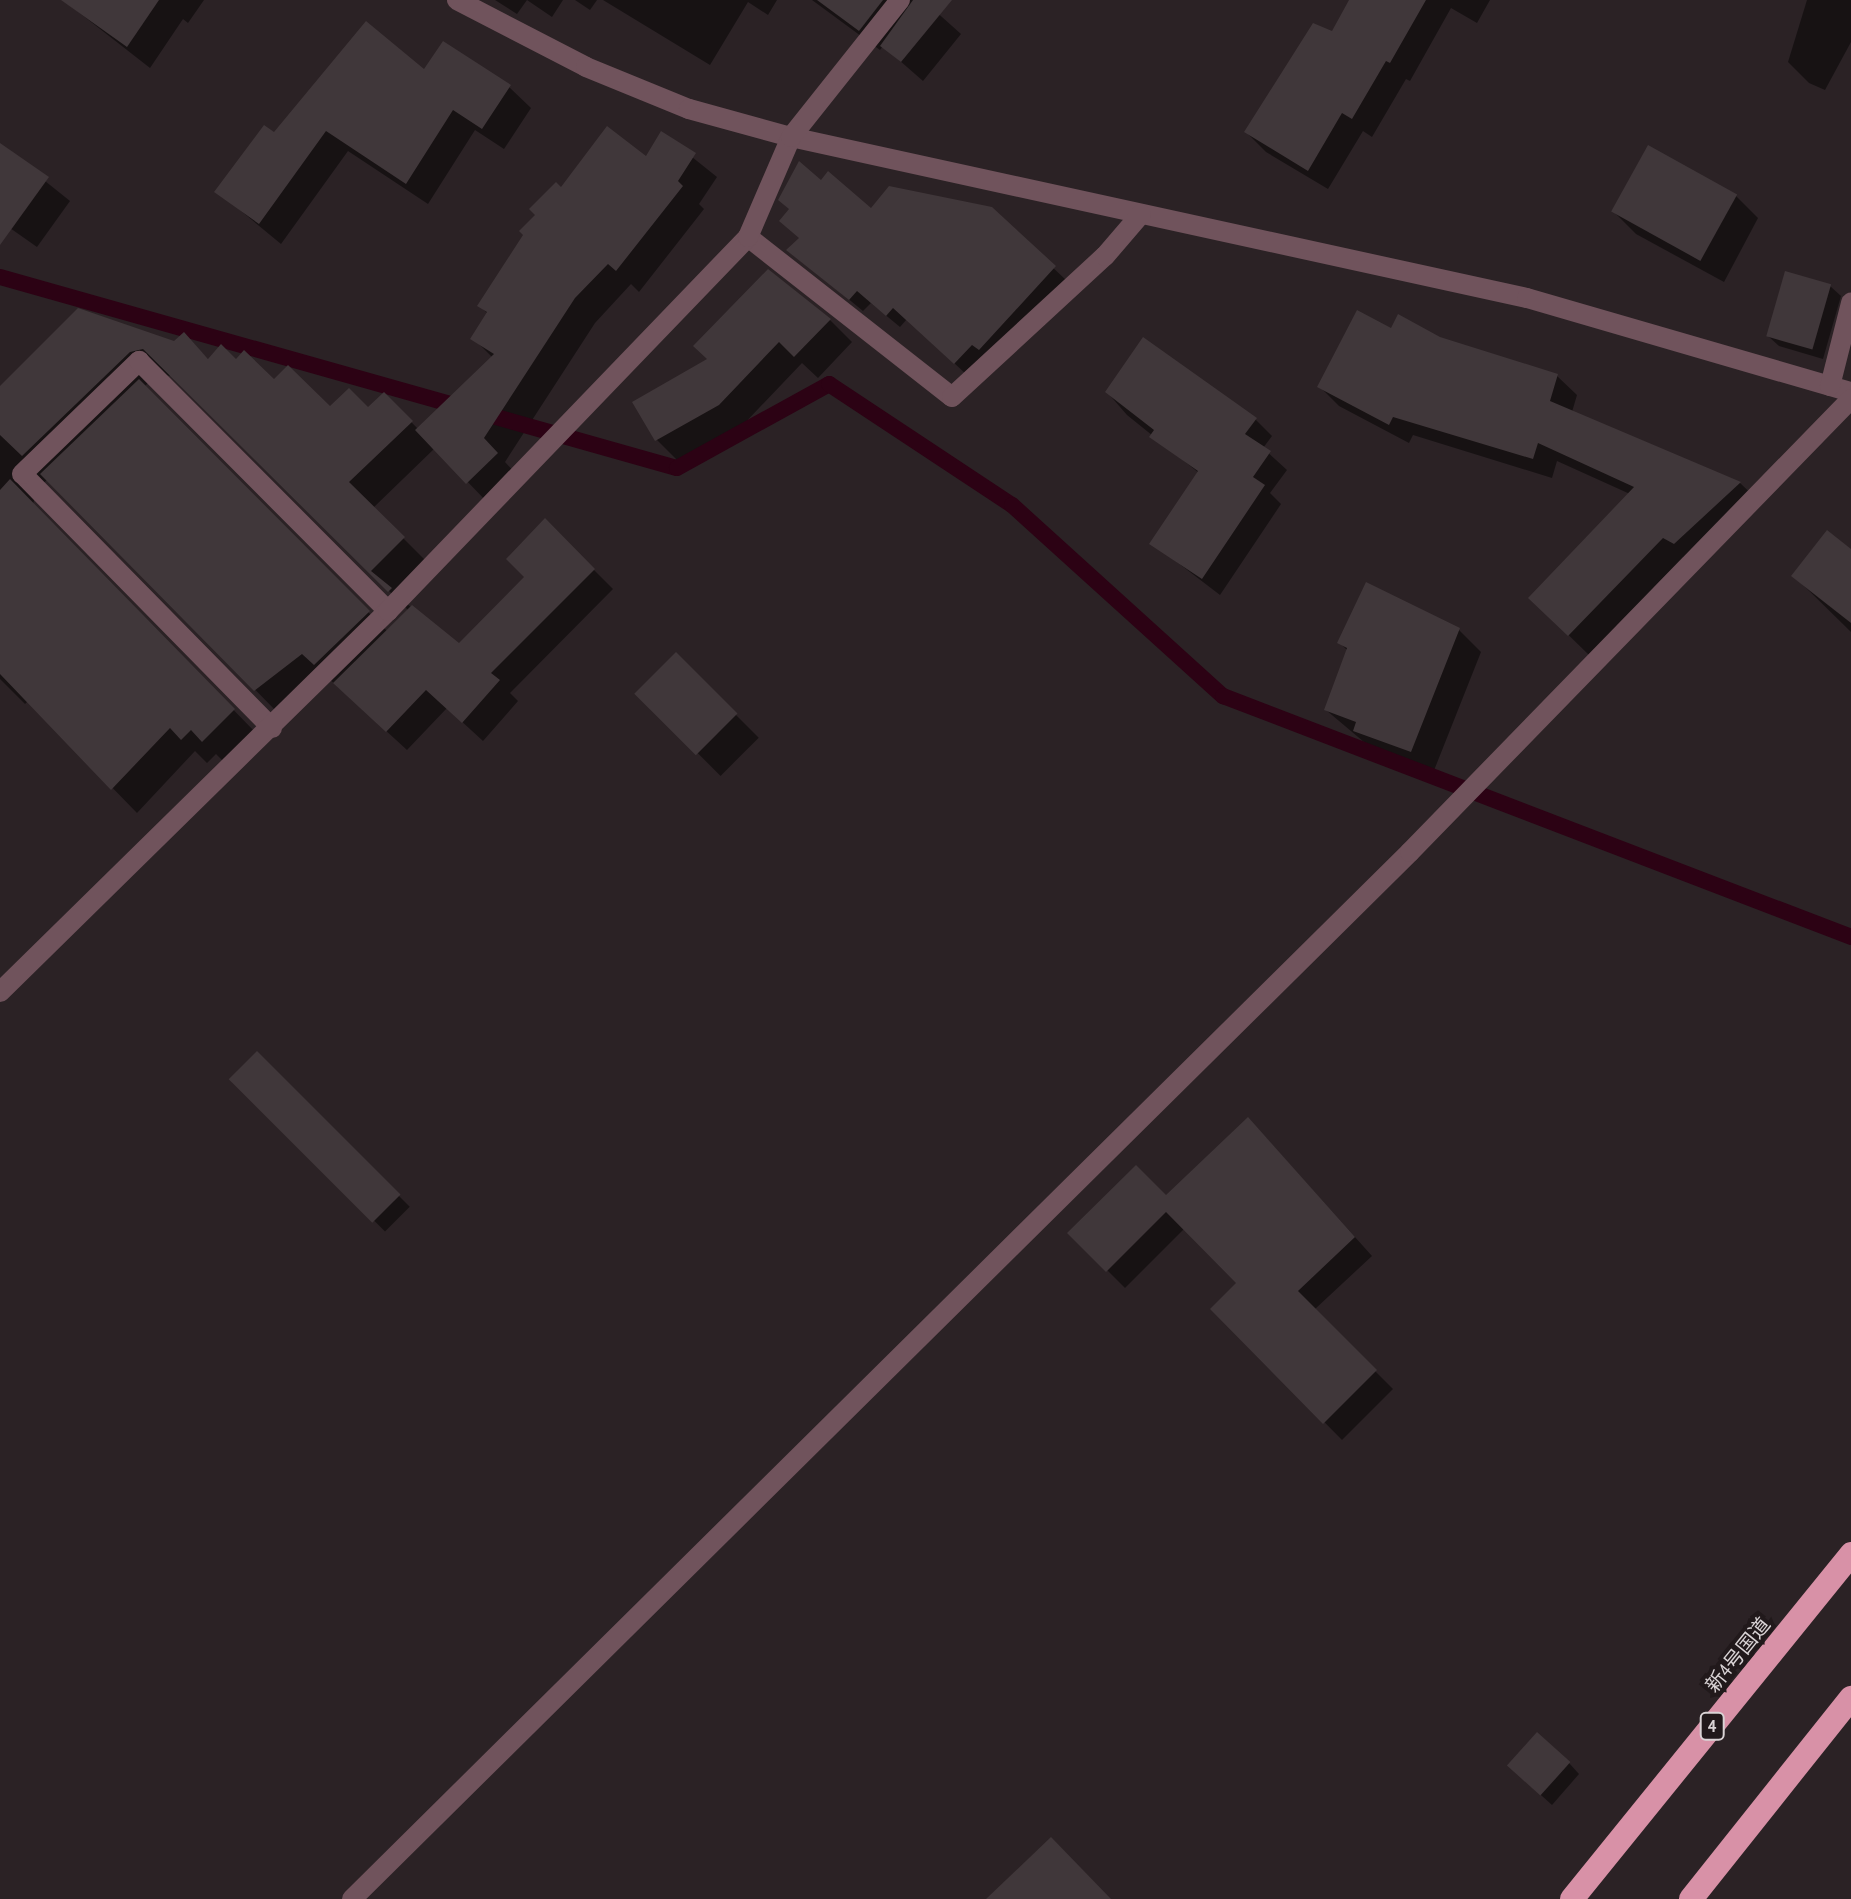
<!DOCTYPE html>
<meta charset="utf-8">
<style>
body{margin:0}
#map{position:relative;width:1851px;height:1899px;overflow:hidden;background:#2b2225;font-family:"PT Sans Narrow","Noto Sans JP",sans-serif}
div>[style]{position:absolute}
.shadow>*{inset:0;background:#0007;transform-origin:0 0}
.stream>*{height:16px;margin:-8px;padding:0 8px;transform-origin:8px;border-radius:8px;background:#2c0214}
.building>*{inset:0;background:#40373a;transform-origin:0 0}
.minor>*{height:20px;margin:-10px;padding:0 10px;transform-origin:10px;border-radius:10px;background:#70535c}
.highway>*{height:24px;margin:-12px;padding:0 12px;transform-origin:12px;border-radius:12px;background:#d891a7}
span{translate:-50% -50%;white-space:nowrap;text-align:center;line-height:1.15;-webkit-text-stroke:8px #21191b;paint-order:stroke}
.shield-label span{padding:2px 6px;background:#21191b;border:2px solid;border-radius:6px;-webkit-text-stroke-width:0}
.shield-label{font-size:18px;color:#d9d3d5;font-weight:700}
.street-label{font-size:20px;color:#d9d3d5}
</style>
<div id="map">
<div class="shadow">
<div style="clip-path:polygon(63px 0,204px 0,188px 23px,183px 19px,150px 68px)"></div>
<div style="clip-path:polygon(495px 0,563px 0,552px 17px,527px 0,517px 14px)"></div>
<div style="clip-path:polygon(575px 0,597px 0,590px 10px)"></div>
<div style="clip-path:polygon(603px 0,777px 0,768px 15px,748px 2px,710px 65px)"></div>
<div style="clip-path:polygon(812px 0,923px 0,961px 34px,923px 81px,883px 46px,880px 50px)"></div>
<div style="clip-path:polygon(1351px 0,1490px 0,1477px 23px,1451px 8px,1410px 81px,1406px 79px,1372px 137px,1363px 131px,1328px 189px,1266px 152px,1246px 132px,1333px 33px)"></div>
<div style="clip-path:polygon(1807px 0,1851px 0,1851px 42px,1825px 90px,1809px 83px,1788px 62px)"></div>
<div style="clip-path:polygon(509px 87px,531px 108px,504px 149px,475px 130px,428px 204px,348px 151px,281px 244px,217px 191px,274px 135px)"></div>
<div style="clip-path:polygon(evenodd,662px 133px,717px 177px,699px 204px,704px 209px,639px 292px,631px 284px,595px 323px,505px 462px,518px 476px,489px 504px,435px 448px,373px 508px,428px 563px,396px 595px,459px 646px,527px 577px,545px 521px,613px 589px,510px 693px,518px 701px,483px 741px,447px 708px,407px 750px,325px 675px,277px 712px,48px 479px,37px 489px,33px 504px,258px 735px,227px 765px,216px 754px,207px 763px,195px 751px,137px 813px,28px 701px,25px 704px,0 679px,0 389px,79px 310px,175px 344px,184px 335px,209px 360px,236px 362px,330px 409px,368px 410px,384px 394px,418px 429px,493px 358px,473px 338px,488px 314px,480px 306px,561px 190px,646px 159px,662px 133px,156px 375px,175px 376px,409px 611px,388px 632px,144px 387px,156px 375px)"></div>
<div style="clip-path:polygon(0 145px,70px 201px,37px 247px,0 221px)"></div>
<div style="clip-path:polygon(822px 183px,871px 211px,991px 209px,1067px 281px,968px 376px,907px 319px,900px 327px,871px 303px,863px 311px,789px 250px,800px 239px)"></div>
<div style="clip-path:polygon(1736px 196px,1758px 218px,1724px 282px,1636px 234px,1614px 212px)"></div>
<div style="clip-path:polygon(1830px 286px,1841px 296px,1823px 359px,1779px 346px,1768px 336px)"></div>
<div style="clip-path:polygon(830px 320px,852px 342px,818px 378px,802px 363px,741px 427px,679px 462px,657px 440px,635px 402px,710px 360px)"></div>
<div style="clip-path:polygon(1391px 331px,1439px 339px,1557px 376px,1577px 395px,1572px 412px,1740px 483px,1760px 502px,1694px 562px,1683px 557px,1589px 655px,1550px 617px,1630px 494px,1557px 461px,1552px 478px,1413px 435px,1409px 443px,1339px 406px,1319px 386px)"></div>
<div style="clip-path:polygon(1107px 392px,1255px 419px,1272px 436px,1263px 448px,1287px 470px,1270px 493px,1281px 504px,1220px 595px,1152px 543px,1199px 473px,1127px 415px)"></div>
<div style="clip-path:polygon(1851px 551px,1851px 632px,1794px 576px)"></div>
<div style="clip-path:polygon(1458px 629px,1481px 652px,1433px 773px,1377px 753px,1326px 710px,1348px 651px,1339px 642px)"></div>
<div style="left:676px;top:655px;width:117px;height:54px;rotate:45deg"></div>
<div style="left:257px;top:1054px;width:216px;height:35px;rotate:45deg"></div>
<div style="clip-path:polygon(1266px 1138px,1372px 1256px,1314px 1310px,1393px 1389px,1342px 1440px,1213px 1309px,1239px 1283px,1185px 1228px,1125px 1288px,1070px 1233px,1166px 1198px)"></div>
<div style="clip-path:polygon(1569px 1763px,1579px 1774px,1552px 1805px,1520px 1776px)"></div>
</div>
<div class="stream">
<div style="left:0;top:277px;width:703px;rotate:15.76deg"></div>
<div style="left:677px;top:468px;width:174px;rotate:-28.9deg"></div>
<div style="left:829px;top:384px;width:219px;rotate:33.5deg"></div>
<div style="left:1012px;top:505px;width:285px;rotate:42.2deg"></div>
<div style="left:1223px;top:696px;width:673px;rotate:20.99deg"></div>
</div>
<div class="building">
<div style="clip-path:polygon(61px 0,159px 0,127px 47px)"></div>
<div style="clip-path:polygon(817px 0,883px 0,859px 31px)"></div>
<div style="clip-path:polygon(913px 0,952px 0,901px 62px,880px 46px)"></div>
<div style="clip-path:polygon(1349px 0,1426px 0,1390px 63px,1386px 61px,1352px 119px,1342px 113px,1308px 171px,1244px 132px,1313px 23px,1332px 31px)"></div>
<div style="clip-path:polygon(366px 21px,424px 69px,443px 41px,511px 85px,482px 129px,453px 110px,406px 184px,326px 131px,259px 224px,214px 192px,264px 125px,274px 132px)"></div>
<div style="clip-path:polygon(607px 126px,646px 156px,661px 131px,696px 153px,678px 181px,683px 186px,616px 271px,608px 264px,575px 298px,484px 438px,498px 453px,466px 484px,415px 430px,494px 354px,470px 339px,487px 312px,477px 306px,523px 235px,519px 231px,535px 215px,529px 209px,556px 182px,561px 187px)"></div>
<div style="clip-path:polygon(0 143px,49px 177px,0 245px)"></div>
<div style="left:1648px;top:145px;width:102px;height:76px;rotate:29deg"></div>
<div style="clip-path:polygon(799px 161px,821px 180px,828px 171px,871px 208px,889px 186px,992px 207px,1056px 266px,979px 350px,972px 345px,954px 364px,893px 308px,886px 316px,857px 291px,849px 300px,786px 250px,799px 238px,779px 221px,789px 209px,778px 200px)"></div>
<div style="clip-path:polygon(768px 269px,831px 319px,794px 357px,779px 342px,719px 405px,655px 441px,632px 402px,707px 359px,693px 346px)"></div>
<div style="left:1785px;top:271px;width:48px;height:68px;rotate:16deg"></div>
<div style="clip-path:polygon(78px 308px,174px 341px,184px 332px,208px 359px,221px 344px,236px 359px,244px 350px,274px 379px,288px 365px,330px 406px,349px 388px,368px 407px,384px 392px,413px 421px,349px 482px,405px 537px,371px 571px,392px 588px,388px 592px,143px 349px,130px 352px,22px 456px,0 435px,0 386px)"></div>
<div style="clip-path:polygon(1357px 310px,1391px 328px,1398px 314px,1440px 337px,1558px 374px,1550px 401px,1741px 482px,1674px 544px,1663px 538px,1568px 636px,1528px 598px,1634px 487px,1538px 443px,1533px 459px,1393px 417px,1389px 425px,1317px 387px)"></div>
<div style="clip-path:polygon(1143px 337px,1257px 418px,1245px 434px,1271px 451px,1253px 477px,1265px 485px,1202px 579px,1149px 544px,1198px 471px,1149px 437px,1154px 430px,1105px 392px)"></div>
<div style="clip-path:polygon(139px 379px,370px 611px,314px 665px,302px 654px,254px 691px,40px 474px)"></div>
<div style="clip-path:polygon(10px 479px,235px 709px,202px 742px,191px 730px,181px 740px,170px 728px,111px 790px,0 674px,0 490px)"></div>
<div style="clip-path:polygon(545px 518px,595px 569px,491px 673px,500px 680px,462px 723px,426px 690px,386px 732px,333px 683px,412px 605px,459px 643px,524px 577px,506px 559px)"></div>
<div style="clip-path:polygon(1827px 530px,1851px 549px,1851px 623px,1791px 576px)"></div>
<div style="clip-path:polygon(1366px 582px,1460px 628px,1411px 752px,1353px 731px,1356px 722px,1324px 710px,1347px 648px,1337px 643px)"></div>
<div style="left:676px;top:652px;width:87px;height:59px;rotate:45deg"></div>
<div style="left:257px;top:1051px;width:203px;height:40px;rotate:45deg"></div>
<div style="clip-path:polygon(1248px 1117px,1355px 1237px,1298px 1291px,1377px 1370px,1323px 1424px,1210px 1309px,1236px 1283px,1166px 1212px,1106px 1272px,1067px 1233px,1136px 1165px,1166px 1195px)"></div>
<div style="left:1537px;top:1732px;width:45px;height:45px;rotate:42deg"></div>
<div style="clip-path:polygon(1051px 1837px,1111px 1899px,986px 1899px)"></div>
</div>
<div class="minor">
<div style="left:457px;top:0;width:145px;rotate:27.4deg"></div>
<div style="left:586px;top:67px;width:111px;rotate:22.2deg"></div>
<div style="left:689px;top:109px;width:106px;rotate:15.4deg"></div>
<div style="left:791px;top:137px;width:753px;rotate:12.34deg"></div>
<div style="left:1527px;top:298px;width:337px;rotate:16.2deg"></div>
<div style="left:748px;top:237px;width:259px;rotate:38.1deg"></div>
<div style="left:952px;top:397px;width:208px;rotate:-42.7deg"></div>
<div style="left:1105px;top:256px;width:55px;rotate:-49.4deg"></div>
<div style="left:1830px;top:386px;width:86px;rotate:-75.8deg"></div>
<div style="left:272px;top:728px;width:356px;rotate:-134.5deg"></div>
<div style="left:22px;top:474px;width:163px;rotate:-44deg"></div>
<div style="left:139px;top:361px;width:353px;rotate:45.1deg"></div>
<div style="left:0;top:992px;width:544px;rotate:-44.48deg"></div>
<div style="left:388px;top:611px;width:519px;rotate:-46.09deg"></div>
<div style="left:748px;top:237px;width:109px;rotate:-66.7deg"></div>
<div style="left:791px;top:137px;width:175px;rotate:-51.5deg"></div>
<div style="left:352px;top:1899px;width:1488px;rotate:-44.7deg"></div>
<div style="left:1410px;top:852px;width:632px;rotate:-45.77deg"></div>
</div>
<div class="highway">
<div style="left:1572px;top:1899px;width:444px;rotate:-51deg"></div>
<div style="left:1691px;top:1899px;width:257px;rotate:-51.5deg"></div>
</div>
<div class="shield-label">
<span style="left:1712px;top:1726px">4</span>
</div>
<div class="street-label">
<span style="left:1738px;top:1655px;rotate:-51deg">新4号国道</span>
</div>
</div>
